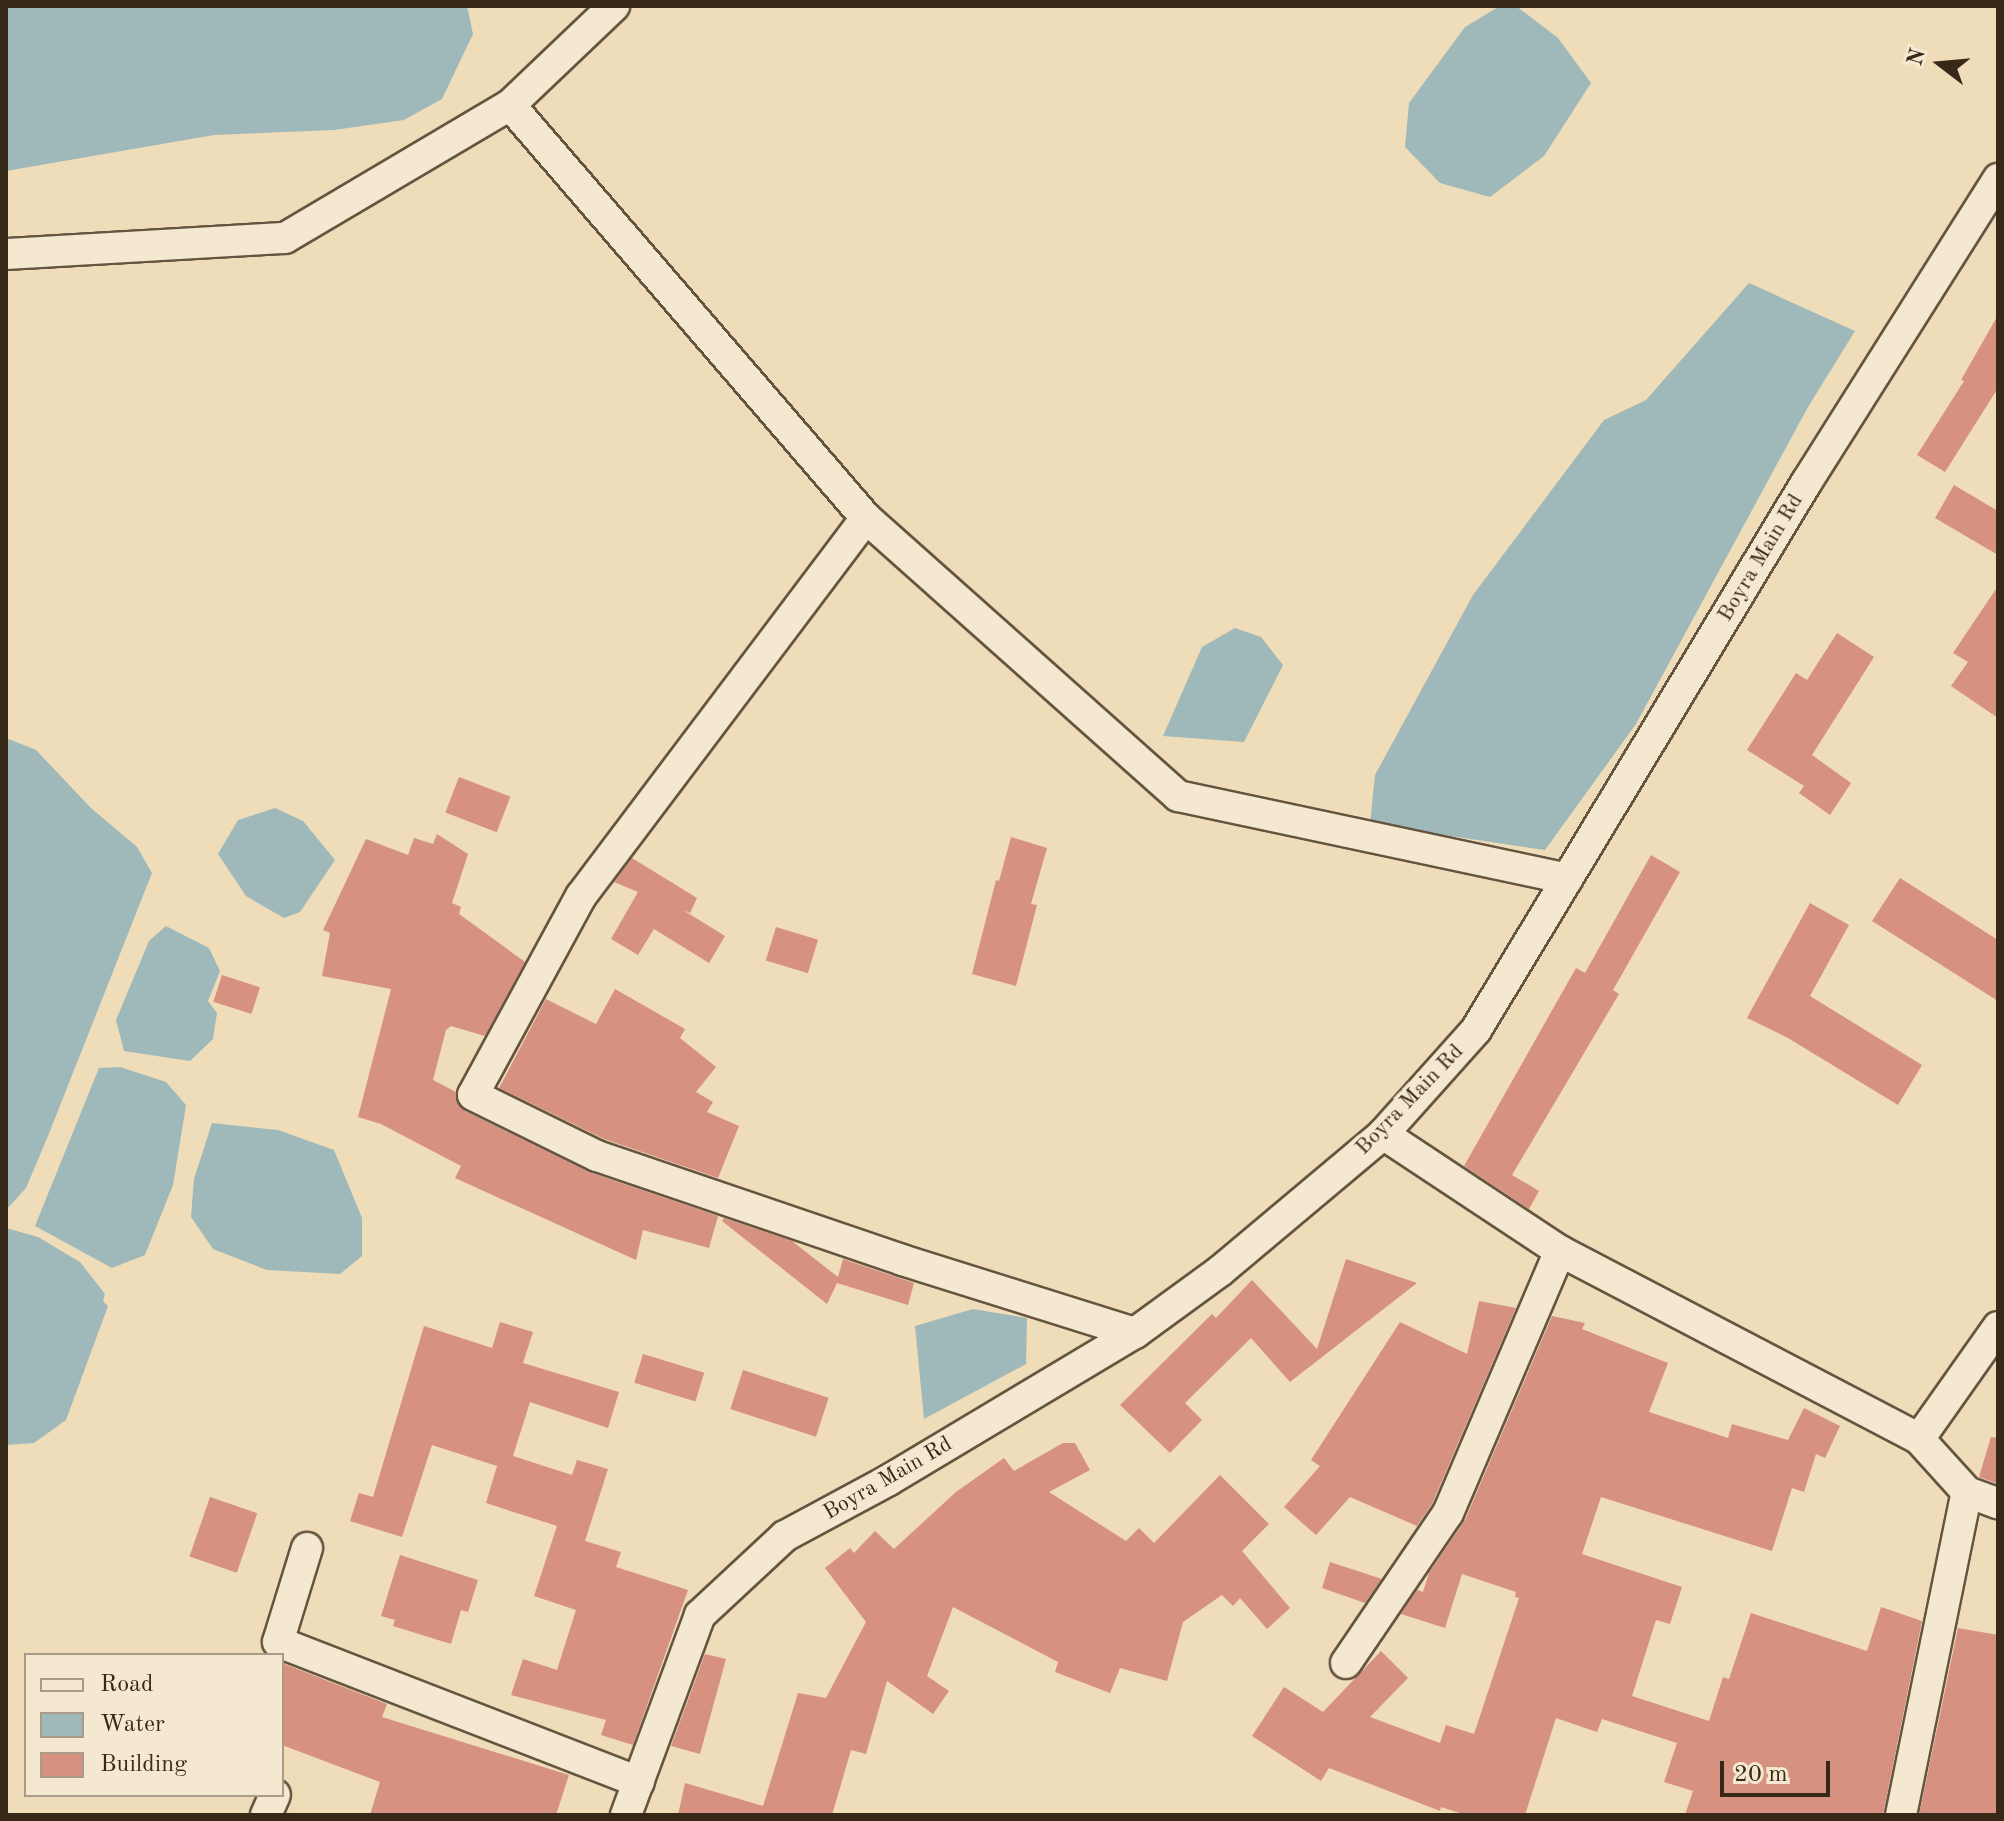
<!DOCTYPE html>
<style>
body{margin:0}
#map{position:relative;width:2004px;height:1821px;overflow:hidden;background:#efdcb8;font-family:"Old Standard TT",serif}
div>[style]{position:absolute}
.water>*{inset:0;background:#9fb9ba}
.building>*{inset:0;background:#d79181;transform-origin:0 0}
.roads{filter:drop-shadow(2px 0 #655540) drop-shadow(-2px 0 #655540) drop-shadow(0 2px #655540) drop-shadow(0 -2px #655540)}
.minor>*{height:30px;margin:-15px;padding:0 15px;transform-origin:15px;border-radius:15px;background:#f5e8d1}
span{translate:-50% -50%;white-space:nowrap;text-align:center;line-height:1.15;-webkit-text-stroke:7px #f5e8d1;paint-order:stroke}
.street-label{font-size:22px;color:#372818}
.frame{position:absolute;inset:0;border:8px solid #372818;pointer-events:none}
.legend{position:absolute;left:24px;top:1653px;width:260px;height:144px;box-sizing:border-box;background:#f5e8d1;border:2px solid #a99b87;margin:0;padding:10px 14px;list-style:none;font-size:24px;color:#372818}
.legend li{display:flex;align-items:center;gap:16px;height:40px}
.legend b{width:40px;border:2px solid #a99b87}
.north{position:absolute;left:1900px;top:24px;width:80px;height:80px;-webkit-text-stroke:6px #f5e8d1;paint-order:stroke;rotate:286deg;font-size:22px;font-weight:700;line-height:32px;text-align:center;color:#372818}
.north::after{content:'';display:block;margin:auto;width:28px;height:36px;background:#372818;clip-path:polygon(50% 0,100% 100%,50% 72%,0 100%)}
.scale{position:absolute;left:1720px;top:1761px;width:110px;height:36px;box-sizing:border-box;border:4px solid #372818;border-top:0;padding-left:10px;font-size:24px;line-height:28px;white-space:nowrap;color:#372818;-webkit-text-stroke:6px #f5e8d1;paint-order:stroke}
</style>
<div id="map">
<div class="water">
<div style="clip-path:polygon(6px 6px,467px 6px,473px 34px,442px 99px,404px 120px,334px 130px,214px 135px,6px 171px)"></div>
<div style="clip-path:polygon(1500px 6px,1516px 6px,1558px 38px,1591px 83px,1544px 156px,1490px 197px,1440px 183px,1405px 147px,1409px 103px,1465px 27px)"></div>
<div style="clip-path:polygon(1749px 283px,1855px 331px,1808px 407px,1636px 724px,1545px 850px,1370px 824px,1375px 775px,1473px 595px,1604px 420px,1646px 400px)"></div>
<div style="clip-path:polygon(1235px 628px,1261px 637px,1283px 665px,1244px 742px,1163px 736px,1202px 647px)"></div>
<div style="clip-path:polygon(6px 738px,36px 750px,91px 808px,137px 847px,152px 873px,48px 1136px,26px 1188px,7px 1209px)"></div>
<div style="clip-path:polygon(275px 808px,303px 821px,335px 860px,300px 912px,284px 918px,246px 896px,218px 854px,238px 820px)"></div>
<div style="clip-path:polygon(166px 926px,209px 948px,220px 971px,208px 1001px,217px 1013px,213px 1039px,190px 1061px,124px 1051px,116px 1020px,149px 941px)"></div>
<div style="clip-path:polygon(120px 1067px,166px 1082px,186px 1105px,173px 1185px,145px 1255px,112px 1268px,35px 1226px,99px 1068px)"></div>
<div style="clip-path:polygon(212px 1123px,278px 1130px,334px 1150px,362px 1218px,362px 1256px,340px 1274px,267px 1270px,213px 1249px,191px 1217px,194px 1179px)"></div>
<div style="clip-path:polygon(6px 1228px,38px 1237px,80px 1262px,105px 1294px,103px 1301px,108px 1306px,66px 1420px,34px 1443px,6px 1445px)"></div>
<div style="clip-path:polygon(973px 1309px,1027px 1318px,1026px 1364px,924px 1419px,915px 1326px)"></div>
</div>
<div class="building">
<div style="clip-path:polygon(1998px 315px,1998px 388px,1945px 472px,1917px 455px,1964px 381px,1961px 380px)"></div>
<div style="clip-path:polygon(1954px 485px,1998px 511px,1998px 555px,1935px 518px)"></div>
<div style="clip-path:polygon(1998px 586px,1998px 718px,1951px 686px,1968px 662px,1953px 653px)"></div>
<div style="clip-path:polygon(1837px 633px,1874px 657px,1812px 755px,1851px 783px,1830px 815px,1799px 793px,1804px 786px,1747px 750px,1796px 673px,1807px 680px)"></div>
<div style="left:459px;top:777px;width:55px;height:38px;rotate:21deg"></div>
<div style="clip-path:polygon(437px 834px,468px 854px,452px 903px,461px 907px,459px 914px,525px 962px,485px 1036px,451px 1026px,446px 1030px,433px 1080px,456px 1092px,458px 1104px,465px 1111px,589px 1172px,718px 1216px,709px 1248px,643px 1230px,636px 1260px,455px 1178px,461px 1166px,381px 1124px,358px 1117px,391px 989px,322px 976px,330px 933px,323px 930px,366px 839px,408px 855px,414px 838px,433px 844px)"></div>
<div style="clip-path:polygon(1011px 837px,1047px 848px,1031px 904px,1037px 905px,1016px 986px,972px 974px,996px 880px,999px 881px)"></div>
<div style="clip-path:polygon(1651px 855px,1680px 872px,1613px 990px,1619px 994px,1512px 1175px,1539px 1191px,1529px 1209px,1464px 1166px,1576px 968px,1585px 973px)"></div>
<div style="clip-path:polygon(632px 858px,697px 898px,690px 913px,683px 910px,725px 936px,709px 963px,654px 929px,638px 955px,611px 939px,638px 892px,614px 882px)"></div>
<div style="clip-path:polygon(1900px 878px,1998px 940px,1998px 1001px,1872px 921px)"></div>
<div style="clip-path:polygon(1810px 903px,1849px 925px,1810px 996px,1922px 1065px,1898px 1105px,1788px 1038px,1747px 1018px)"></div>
<div style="left:776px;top:927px;width:44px;height:35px;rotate:17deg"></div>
<div style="left:222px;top:975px;width:40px;height:28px;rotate:18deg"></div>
<div style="clip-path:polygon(615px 989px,685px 1029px,680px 1038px,716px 1067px,696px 1092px,713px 1102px,707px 1112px,739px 1126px,718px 1178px,604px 1139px,499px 1088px,546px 999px,596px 1024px)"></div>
<div style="clip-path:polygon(724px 1218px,792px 1241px,838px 1277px,843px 1259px,914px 1283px,908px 1305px,837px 1283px,827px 1304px,722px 1221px)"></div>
<div style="clip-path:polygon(1346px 1259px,1417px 1283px,1290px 1382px,1251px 1338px,1185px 1403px,1202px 1420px,1170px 1453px,1120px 1405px,1212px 1314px,1216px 1318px,1252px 1280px,1317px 1349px)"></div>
<div style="clip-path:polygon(1479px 1301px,1516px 1308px,1432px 1504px,1417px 1526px,1350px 1497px,1316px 1535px,1284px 1507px,1320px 1466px,1311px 1460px,1400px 1322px,1467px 1354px)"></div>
<div style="clip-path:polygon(1552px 1316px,1585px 1323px,1582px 1329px,1668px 1363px,1649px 1412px,1728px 1438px,1732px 1424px,1788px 1440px,1804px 1408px,1840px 1426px,1825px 1458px,1816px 1454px,1804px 1492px,1792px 1488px,1772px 1551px,1601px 1497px,1582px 1554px,1682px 1587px,1670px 1624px,1656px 1620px,1632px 1696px,1709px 1721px,1723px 1677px,1729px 1679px,1751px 1613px,1867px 1651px,1881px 1607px,1922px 1621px,1883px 1815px,1685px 1815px,1693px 1791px,1664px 1782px,1677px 1743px,1602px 1719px,1597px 1732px,1556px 1718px,1525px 1815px,1466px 1815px,1441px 1807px,1440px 1811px,1329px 1768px,1321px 1781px,1252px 1736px,1284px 1687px,1323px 1712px,1381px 1651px,1408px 1678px,1370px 1717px,1440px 1743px,1446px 1725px,1474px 1734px,1519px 1598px,1515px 1597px,1516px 1592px,1462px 1574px,1445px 1628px,1401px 1614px,1417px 1590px,1423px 1592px,1429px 1573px,1465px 1520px)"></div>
<div style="clip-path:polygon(500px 1322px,533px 1332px,523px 1363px,619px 1392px,608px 1428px,530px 1402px,513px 1456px,572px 1475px,577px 1460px,608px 1469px,585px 1541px,621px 1552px,616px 1567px,688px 1590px,633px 1745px,601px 1735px,606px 1720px,511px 1695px,523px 1659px,557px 1670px,576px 1610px,534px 1596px,557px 1526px,486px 1503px,497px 1466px,432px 1445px,402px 1537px,350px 1521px,359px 1493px,373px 1497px,424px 1326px,492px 1348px)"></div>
<div style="left:643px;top:1354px;width:64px;height:30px;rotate:17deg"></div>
<div style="left:743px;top:1370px;width:90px;height:41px;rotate:18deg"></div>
<div style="clip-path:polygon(1991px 1437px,1998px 1438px,1998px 1484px,1979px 1477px)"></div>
<div style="clip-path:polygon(1063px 1443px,1075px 1443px,1090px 1470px,1049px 1492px,1126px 1541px,1139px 1528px,1154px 1543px,1220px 1475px,1269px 1524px,1242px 1551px,1290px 1608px,1267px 1629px,1240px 1598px,1233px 1606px,1222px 1595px,1183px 1622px,1167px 1681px,1120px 1668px,1110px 1693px,1055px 1672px,1058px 1662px,953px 1607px,927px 1676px,949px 1691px,933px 1714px,887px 1681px,866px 1754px,851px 1750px,832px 1815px,678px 1815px,685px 1783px,763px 1806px,798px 1693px,826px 1698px,866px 1622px,825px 1568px,850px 1548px,854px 1553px,875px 1531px,894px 1549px,956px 1492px,1004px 1458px,1014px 1471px)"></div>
<div style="left:210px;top:1497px;width:50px;height:63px;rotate:19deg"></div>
<div style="clip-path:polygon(400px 1555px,478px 1580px,468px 1612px,461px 1610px,451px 1644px,393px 1626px,395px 1620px,381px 1616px)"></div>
<div style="clip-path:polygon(1330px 1562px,1382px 1579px,1365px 1603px,1322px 1588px)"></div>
<div style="clip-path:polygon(1958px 1628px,1998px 1635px,1998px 1815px,1919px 1815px)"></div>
<div style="clip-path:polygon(705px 1654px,726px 1659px,700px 1754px,671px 1746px)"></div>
<div style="clip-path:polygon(282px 1663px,387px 1704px,382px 1717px,569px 1775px,556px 1815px,370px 1815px,380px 1782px,282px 1745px)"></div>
</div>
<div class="roads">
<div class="minor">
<div style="left:510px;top:105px;width:545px;rotate:49.24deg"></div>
<div style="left:866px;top:518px;width:473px;rotate:127deg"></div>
<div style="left:581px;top:896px;width:226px;rotate:118.5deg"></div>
<div style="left:473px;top:1095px;width:138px;rotate:26.2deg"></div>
<div style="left:597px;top:1156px;width:322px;rotate:18.8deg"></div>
<div style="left:902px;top:1260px;width:244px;rotate:17.4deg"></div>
<div style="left:6px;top:254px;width:279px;rotate:-3.3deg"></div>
<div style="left:285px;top:238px;width:261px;rotate:-30.6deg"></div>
<div style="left:510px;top:105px;width:144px;rotate:-43.6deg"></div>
<div style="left:866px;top:518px;width:418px;rotate:41.7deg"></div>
<div style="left:1178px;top:796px;width:398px;rotate:12deg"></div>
<div style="left:1383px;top:1134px;width:212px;rotate:33.5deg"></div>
<div style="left:1560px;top:1251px;width:405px;rotate:27.6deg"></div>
<div style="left:1919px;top:1439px;width:72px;rotate:47.8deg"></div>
<div style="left:1967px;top:1492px;width:33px;rotate:20deg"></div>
<div style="left:1919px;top:1439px;width:137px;rotate:-54.8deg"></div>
<div style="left:307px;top:1548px;width:98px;rotate:107.1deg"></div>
<div style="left:278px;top:1642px;width:387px;rotate:21.2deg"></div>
<div style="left:1346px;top:1663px;width:181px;rotate:-55.8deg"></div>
<div style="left:1448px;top:1513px;width:285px;rotate:-66.9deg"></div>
<div style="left:266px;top:1815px;width:22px;rotate:-66deg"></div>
<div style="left:626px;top:1815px;width:213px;rotate:-69.7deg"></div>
<div style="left:700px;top:1615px;width:116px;rotate:-42.9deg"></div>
<div style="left:785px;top:1536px;width:118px;rotate:-28.3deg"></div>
<div style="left:889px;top:1480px;width:287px;rotate:-30.9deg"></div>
<div style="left:1135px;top:1333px;width:105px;rotate:-36.1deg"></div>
<div style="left:1220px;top:1271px;width:213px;rotate:-40deg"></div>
<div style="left:1383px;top:1134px;width:140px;rotate:-48.2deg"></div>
<div style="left:1476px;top:1030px;width:639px;rotate:-58.9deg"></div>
<div style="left:1806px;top:483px;width:360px;rotate:-57.7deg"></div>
<div style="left:1901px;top:1815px;width:330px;rotate:-78.5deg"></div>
</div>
</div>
<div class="street-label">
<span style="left:1761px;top:558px;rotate:-59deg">Boyra Main Rd</span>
<span style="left:1410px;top:1100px;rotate:-46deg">Boyra Main Rd</span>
<span style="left:888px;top:1479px;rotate:-30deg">Boyra Main Rd</span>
</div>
<div class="frame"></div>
<ul class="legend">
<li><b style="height:10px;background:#f5e8d1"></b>Road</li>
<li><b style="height:22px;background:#9fb9ba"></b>Water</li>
<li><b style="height:22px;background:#d79181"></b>Building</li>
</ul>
<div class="north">N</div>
<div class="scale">20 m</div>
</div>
